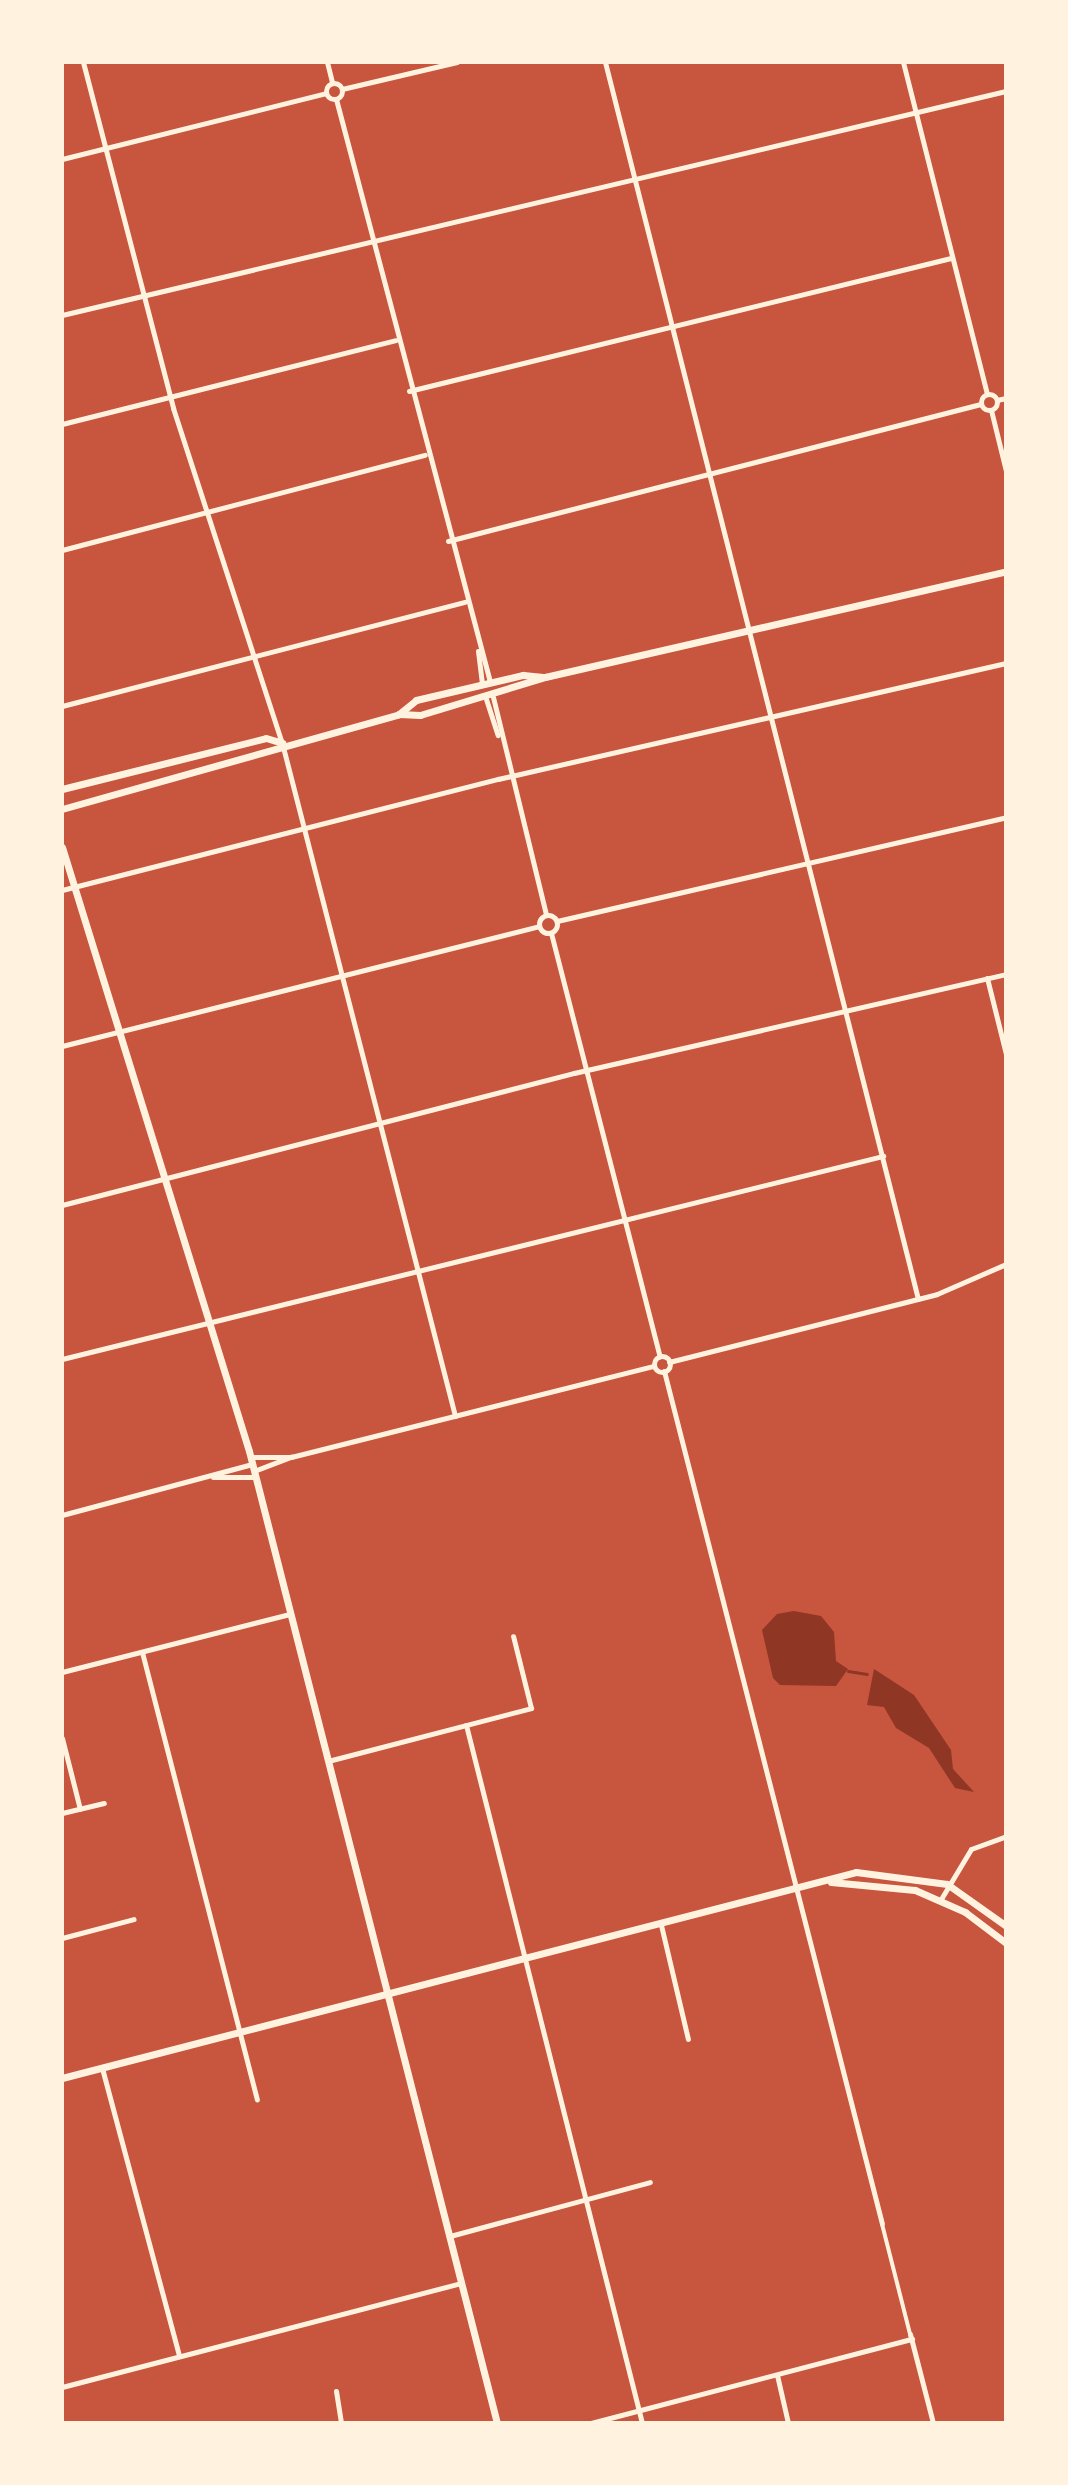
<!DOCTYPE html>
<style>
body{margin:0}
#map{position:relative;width:1068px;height:2485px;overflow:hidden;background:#c8553d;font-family:"Nunito Sans",sans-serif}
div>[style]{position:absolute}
.water>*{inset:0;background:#8f3625}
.stream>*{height:3px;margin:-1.5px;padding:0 1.5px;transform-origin:1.5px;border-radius:1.5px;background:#8f3625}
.pedestrian>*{height:4px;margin:-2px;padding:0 2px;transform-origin:2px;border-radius:2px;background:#fff3e0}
.minor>*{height:5px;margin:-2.5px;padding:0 2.5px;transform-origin:2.5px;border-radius:2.5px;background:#fff3e0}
.minor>.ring{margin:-2.5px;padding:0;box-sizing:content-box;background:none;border:5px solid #fff3e0;border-radius:50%}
.tertiary>*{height:7px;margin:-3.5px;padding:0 3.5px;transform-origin:3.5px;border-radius:3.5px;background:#fff3e0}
.secondary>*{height:7px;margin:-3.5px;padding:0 3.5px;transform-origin:3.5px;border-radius:3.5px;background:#fff3e0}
span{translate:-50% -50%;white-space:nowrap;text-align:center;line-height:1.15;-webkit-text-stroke:8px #fff3e0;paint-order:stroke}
.frame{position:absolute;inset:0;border:64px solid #fff3e0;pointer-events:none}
</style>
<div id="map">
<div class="water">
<div style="clip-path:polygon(794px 1611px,821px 1616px,834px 1632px,836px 1661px,848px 1669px,836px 1686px,780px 1685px,773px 1678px,762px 1630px,777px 1614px)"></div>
<div style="clip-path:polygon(874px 1669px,914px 1695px,951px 1750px,953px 1769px,974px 1792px,955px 1788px,929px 1748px,896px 1728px,884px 1707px,867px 1705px)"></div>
</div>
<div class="stream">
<div style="left:848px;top:1671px;width:19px;rotate:9deg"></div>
</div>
<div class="pedestrian">
<div style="left:882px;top:2224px;width:114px;rotate:75.7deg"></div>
</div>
<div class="minor">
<div style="left:83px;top:62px;width:358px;rotate:75.4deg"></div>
<div style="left:173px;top:408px;width:352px;rotate:72deg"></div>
<div style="left:282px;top:743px;width:695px;rotate:75.58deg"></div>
<div style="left:327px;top:62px;width:21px;rotate:76deg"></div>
<div style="left:605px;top:62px;width:1276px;rotate:75.8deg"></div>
<div style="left:903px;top:62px;width:342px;rotate:75.8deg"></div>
<div class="ring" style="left:326px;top:83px;width:11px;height:11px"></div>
<div style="left:342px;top:89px;width:118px;rotate:-13.2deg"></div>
<div style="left:336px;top:99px;width:603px;rotate:75.2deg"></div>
<div style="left:62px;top:159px;width:272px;rotate:-14deg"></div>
<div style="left:62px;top:315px;width:970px;rotate:-13.35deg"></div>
<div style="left:409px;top:391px;width:558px;rotate:-13.79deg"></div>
<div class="ring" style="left:981px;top:394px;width:11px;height:11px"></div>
<div style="left:997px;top:400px;width:9px;rotate:-13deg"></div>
<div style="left:991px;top:410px;width:63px;rotate:76.2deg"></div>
<div style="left:62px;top:424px;width:344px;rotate:-14.1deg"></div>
<div style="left:448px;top:541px;width:550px;rotate:-14.42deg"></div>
<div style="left:62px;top:550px;width:375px;rotate:-14.7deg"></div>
<div style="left:478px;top:651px;width:33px;rotate:83deg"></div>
<div style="left:493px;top:697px;width:223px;rotate:76.3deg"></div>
<div style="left:486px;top:699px;width:38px;rotate:72deg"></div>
<div style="left:62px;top:706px;width:416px;rotate:-14.5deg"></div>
<div style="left:62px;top:890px;width:450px;rotate:-14.3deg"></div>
<div style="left:498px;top:779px;width:521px;rotate:-12.86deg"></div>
<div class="ring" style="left:539px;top:915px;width:13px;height:13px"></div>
<div style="left:557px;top:921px;width:461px;rotate:-13deg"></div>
<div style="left:551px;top:933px;width:437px;rotate:75.6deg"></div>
<div style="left:987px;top:978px;width:78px;rotate:76deg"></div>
<div style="left:62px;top:1046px;width:492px;rotate:-14.1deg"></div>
<div style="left:62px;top:1205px;width:529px;rotate:-14.46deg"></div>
<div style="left:574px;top:1073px;width:443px;rotate:-12.9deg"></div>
<div class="ring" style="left:654px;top:1356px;width:11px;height:11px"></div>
<div style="left:62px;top:1359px;width:846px;rotate:-13.89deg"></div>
<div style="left:669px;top:1362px;width:276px;rotate:-14.2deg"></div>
<div style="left:937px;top:1294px;width:75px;rotate:-23.5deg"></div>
<div style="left:664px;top:1371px;width:880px;rotate:75.66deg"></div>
<div style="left:251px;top:1457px;width:40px"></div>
<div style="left:291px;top:1457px;width:374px;rotate:-14.1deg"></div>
<div style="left:254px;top:1471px;width:40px;rotate:-21deg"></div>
<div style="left:213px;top:1477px;width:42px"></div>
<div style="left:62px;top:1515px;width:197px;rotate:-15deg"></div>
<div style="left:142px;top:1652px;width:462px;rotate:75.6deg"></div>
<div style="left:62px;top:1672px;width:235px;rotate:-14.3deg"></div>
<div style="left:466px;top:1725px;width:720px;rotate:75.85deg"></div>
<div style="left:62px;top:1738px;width:73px;rotate:75.8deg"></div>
<div style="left:328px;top:1761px;width:210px;rotate:-14.6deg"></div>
<div style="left:531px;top:1708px;width:74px;rotate:-104deg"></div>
<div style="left:62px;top:1813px;width:43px;rotate:-13.4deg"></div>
<div style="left:941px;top:1899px;width:58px;rotate:-59deg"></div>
<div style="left:971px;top:1849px;width:37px;rotate:-20deg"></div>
<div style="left:661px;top:1925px;width:117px;rotate:76.7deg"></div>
<div style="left:62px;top:1938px;width:74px;rotate:-14.8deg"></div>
<div style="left:102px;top:2068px;width:298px;rotate:75deg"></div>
<div style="left:450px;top:2236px;width:207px;rotate:-15.1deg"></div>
<div style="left:910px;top:2334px;width:92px;rotate:75.5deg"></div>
<div style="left:777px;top:2375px;width:49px;rotate:77.1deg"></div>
<div style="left:62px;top:2387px;width:412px;rotate:-14.6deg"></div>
<div style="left:336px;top:2391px;width:32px;rotate:81deg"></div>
<div style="left:591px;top:2423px;width:332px;rotate:-14.7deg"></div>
</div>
<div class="tertiary">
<div style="left:831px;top:1882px;width:84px;rotate:5.4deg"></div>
<div style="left:915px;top:1890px;width:55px;rotate:23.7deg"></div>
<div style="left:965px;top:1912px;width:51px;rotate:37.1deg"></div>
<div style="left:62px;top:2078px;width:820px;rotate:-14.54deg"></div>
<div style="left:856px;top:1872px;width:92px;rotate:7.5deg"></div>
<div style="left:947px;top:1884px;width:72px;rotate:35.4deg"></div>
</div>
<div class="secondary">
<div style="left:399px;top:714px;width:22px;rotate:-39deg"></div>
<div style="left:416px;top:700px;width:110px;rotate:-13.2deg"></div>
<div style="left:523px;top:675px;width:20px;rotate:6deg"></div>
<div style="left:62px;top:789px;width:210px;rotate:-14deg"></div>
<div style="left:266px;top:738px;width:17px;rotate:17deg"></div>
<div style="left:62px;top:809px;width:350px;rotate:-15.7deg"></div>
<div style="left:399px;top:714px;width:21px;rotate:3deg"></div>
<div style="left:420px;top:715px;width:131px;rotate:-16.9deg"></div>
<div style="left:545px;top:677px;width:473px;rotate:-12.9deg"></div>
<div style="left:62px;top:847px;width:632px;rotate:72.8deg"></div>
<div style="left:249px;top:1451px;width:1003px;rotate:75.69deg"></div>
</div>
<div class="frame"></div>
</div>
